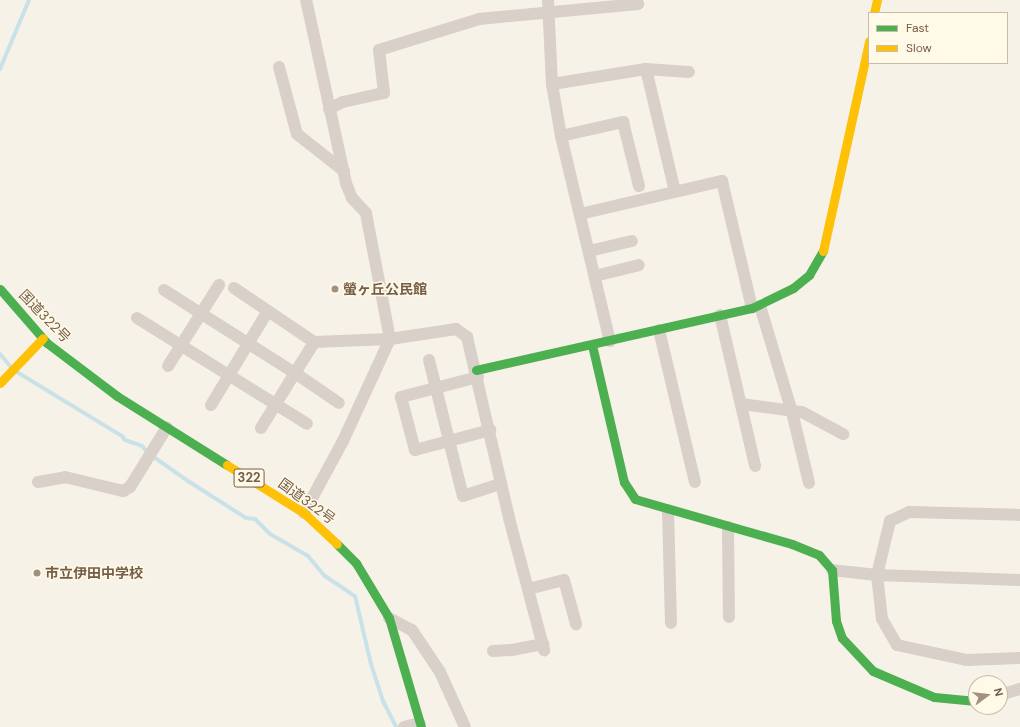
<!DOCTYPE html>
<meta charset="utf-8">
<style>
body{margin:0}
#map{position:relative;width:1020px;height:727px;overflow:hidden;background:#f7f2e7;font-family:"DM Sans","Noto Sans JP",sans-serif}
div>[style]{position:absolute}
.stream>*{height:4px;margin:-2px;padding:0 2px;transform-origin:2px;border-radius:2px;background:#c9e1e8}
.street>*{height:12px;margin:-6px;padding:0 6px;transform-origin:6px;border-radius:6px;background:#d8d0c9}
.fast>*{height:9px;margin:-4.5px;padding:0 4.5px;transform-origin:4.5px;border-radius:4.5px;background:#4caf50}
.slow>*{height:9px;margin:-4.5px;padding:0 4.5px;transform-origin:4.5px;border-radius:4.5px;background:#ffc107}
.dots>*{width:11px;height:11px;translate:-50% -50%;box-sizing:border-box;border:2px solid #fff9e8;border-radius:50%}
span{translate:-50% -50%;white-space:nowrap;text-align:center;line-height:1.15;-webkit-text-stroke:3px #fff9e8;paint-order:stroke}
.shield-label span{padding:1px 3px;background:#fff9e8;border:1px solid;border-radius:3px;-webkit-text-stroke-width:0}
.shield-label{font-size:13px;color:#765d47;font-weight:700}
.poi-label{font-size:14px;color:#765d47;font-weight:700}
.left{translate:0 -50%;text-align:left}
.street-label{font-size:14px;color:#765d47}
.legend{position:absolute;left:868px;top:12px;width:140px;height:52px;box-sizing:border-box;background:#fff9e8;border:1px solid #c8bba8;margin:0;padding:5px 7px;list-style:none;font-size:12px;color:#765d47}
.legend li{display:flex;align-items:center;gap:8px;height:20px}
.legend b{width:20px;border:1px solid #c8bba8}
.north{position:absolute;left:968px;top:675px;width:40px;height:40px;box-sizing:border-box;background:#fff9e8;border:1px solid #c8bba8;border-radius:50%;rotate:75deg;font-size:11px;font-weight:700;line-height:16px;text-align:center;color:#765d47}
.north::after{content:'';display:block;margin:auto;width:14px;height:18px;background:#a3917f;clip-path:polygon(50% 0,100% 100%,50% 72%,0 100%)}
</style>
<div id="map">
<div class="stream">
<div style="left:0;top:69px;width:75px;rotate:-67.2deg"></div>
<div style="left:0;top:354px;width:16px;rotate:50deg"></div>
<div style="left:17px;top:372px;width:123px;rotate:31.4deg"></div>
<div style="left:122px;top:436px;width:5px;rotate:53deg"></div>
<div style="left:125px;top:440px;width:18px;rotate:19deg"></div>
<div style="left:142px;top:446px;width:9px;rotate:49deg"></div>
<div style="left:148px;top:453px;width:49px;rotate:35deg"></div>
<div style="left:188px;top:481px;width:69px;rotate:32.5deg"></div>
<div style="left:246px;top:518px;width:9px;rotate:6deg"></div>
<div style="left:255px;top:519px;width:21px;rotate:45deg"></div>
<div style="left:270px;top:534px;width:44px;rotate:30.1deg"></div>
<div style="left:308px;top:556px;width:26px;rotate:50deg"></div>
<div style="left:325px;top:576px;width:36px;rotate:34deg"></div>
<div style="left:355px;top:596px;width:70px;rotate:76.8deg"></div>
<div style="left:371px;top:664px;width:39px;rotate:72deg"></div>
<div style="left:383px;top:701px;width:29px;rotate:63deg"></div>
</div>
<div class="street">
<div style="left:548px;top:0;width:84px;rotate:87.3deg"></div>
<div style="left:552px;top:84px;width:53px;rotate:80.2deg"></div>
<div style="left:561px;top:136px;width:211px;rotate:76.6deg"></div>
<div style="left:279px;top:67px;width:69px;rotate:75deg"></div>
<div style="left:297px;top:134px;width:60px;rotate:38.2deg"></div>
<div style="left:646px;top:69px;width:126px;rotate:76.7deg"></div>
<div style="left:552px;top:84px;width:95px;rotate:-9.1deg"></div>
<div style="left:646px;top:69px;width:43px;rotate:4deg"></div>
<div style="left:329px;top:109px;width:16px;rotate:-27deg"></div>
<div style="left:343px;top:102px;width:42px;rotate:-12.4deg"></div>
<div style="left:384px;top:93px;width:43px;rotate:-96.6deg"></div>
<div style="left:379px;top:50px;width:105px;rotate:-17.2deg"></div>
<div style="left:479px;top:19px;width:160px;rotate:-5.4deg"></div>
<div style="left:561px;top:136px;width:64px;rotate:-12.7deg"></div>
<div style="left:623px;top:122px;width:66px;rotate:76deg"></div>
<div style="left:580px;top:214px;width:146px;rotate:-13.1deg"></div>
<div style="left:722px;top:181px;width:130px;rotate:76.7deg"></div>
<div style="left:589px;top:251px;width:44px;rotate:-13.1deg"></div>
<div style="left:595px;top:276px;width:45px;rotate:-14deg"></div>
<div style="left:234px;top:288px;width:97px;rotate:34deg"></div>
<div style="left:314px;top:342px;width:76px;rotate:-2.3deg"></div>
<div style="left:390px;top:339px;width:67px;rotate:-8.6deg"></div>
<div style="left:456px;top:329px;width:14px;rotate:36deg"></div>
<div style="left:467px;top:337px;width:186px;rotate:76.9deg"></div>
<div style="left:509px;top:518px;width:137px;rotate:75.1deg"></div>
<div style="left:164px;top:290px;width:155px;rotate:32.4deg"></div>
<div style="left:295px;top:373px;width:36px;rotate:-58deg"></div>
<div style="left:760px;top:306px;width:111px;rotate:73.2deg"></div>
<div style="left:792px;top:412px;width:73px;rotate:76.5deg"></div>
<div style="left:720px;top:315px;width:155px;rotate:76.9deg"></div>
<div style="left:137px;top:318px;width:200px;rotate:31.9deg"></div>
<div style="left:659px;top:330px;width:156px;rotate:76.7deg"></div>
<div style="left:429px;top:360px;width:140px;rotate:76deg"></div>
<div style="left:463px;top:496px;width:40px;rotate:-18deg"></div>
<div style="left:168px;top:366px;width:96px;rotate:-57.8deg"></div>
<div style="left:478px;top:377px;width:80px;rotate:165.4deg"></div>
<div style="left:401px;top:397px;width:55px;rotate:75.2deg"></div>
<div style="left:415px;top:450px;width:78px;rotate:-14.9deg"></div>
<div style="left:741px;top:404px;width:62px;rotate:7.5deg"></div>
<div style="left:802px;top:412px;width:47px;rotate:28.2deg"></div>
<div style="left:211px;top:405px;width:110px;rotate:-58.8deg"></div>
<div style="left:261px;top:428px;width:65px;rotate:-58.3deg"></div>
<div style="left:295px;top:373px;width:53px;rotate:34.3deg"></div>
<div style="left:38px;top:482px;width:27px;rotate:-10deg"></div>
<div style="left:65px;top:477px;width:60px;rotate:13.6deg"></div>
<div style="left:123px;top:491px;width:8px;rotate:-30deg"></div>
<div style="left:130px;top:487px;width:70px;rotate:-58.3deg"></div>
<div style="left:668px;top:510px;width:113px;rotate:88.5deg"></div>
<div style="left:304px;top:513px;width:82px;rotate:-61.6deg"></div>
<div style="left:343px;top:441px;width:112px;rotate:-65.3deg"></div>
<div style="left:390px;top:339px;width:128px;rotate:-100.8deg"></div>
<div style="left:366px;top:213px;width:21px;rotate:-133deg"></div>
<div style="left:352px;top:198px;width:16px;rotate:-112deg"></div>
<div style="left:346px;top:183px;width:187px;rotate:-102.3deg"></div>
<div style="left:728px;top:527px;width:90px;rotate:89.4deg"></div>
<div style="left:832px;top:570px;width:45px;rotate:6.3deg"></div>
<div style="left:877px;top:575px;width:56px;rotate:-76.5deg"></div>
<div style="left:890px;top:521px;width:21px;rotate:-25deg"></div>
<div style="left:909px;top:512px;width:111px;rotate:1.5deg"></div>
<div style="left:1020px;top:580px;width:143px;rotate:-178deg"></div>
<div style="left:877px;top:575px;width:44px;rotate:83.5deg"></div>
<div style="left:882px;top:619px;width:30px;rotate:60deg"></div>
<div style="left:897px;top:645px;width:72px;rotate:12.1deg"></div>
<div style="left:967px;top:660px;width:53px;rotate:-2.2deg"></div>
<div style="left:528px;top:589px;width:37px;rotate:-14deg"></div>
<div style="left:564px;top:580px;width:46px;rotate:74.7deg"></div>
<div style="left:389px;top:618px;width:26px;rotate:28deg"></div>
<div style="left:412px;top:630px;width:50px;rotate:56.3deg"></div>
<div style="left:440px;top:672px;width:60px;rotate:65.6deg"></div>
<div style="left:493px;top:651px;width:19px;rotate:-3deg"></div>
<div style="left:512px;top:650px;width:32px;rotate:-11deg"></div>
<div style="left:1000px;top:695px;width:21px;rotate:-17deg"></div>
<div style="left:404px;top:727px;width:16px;rotate:-14deg"></div>
</div>
<div class="fast">
<div style="left:0;top:289px;width:72px;rotate:49deg"></div>
<div style="left:47px;top:343px;width:88px;rotate:37.1deg"></div>
<div style="left:117px;top:396px;width:130px;rotate:32.1deg"></div>
<div style="left:592px;top:345px;width:141px;rotate:76.9deg"></div>
<div style="left:624px;top:482px;width:20px;rotate:57deg"></div>
<div style="left:635px;top:499px;width:163px;rotate:16deg"></div>
<div style="left:792px;top:544px;width:29px;rotate:22deg"></div>
<div style="left:819px;top:555px;width:20px;rotate:49deg"></div>
<div style="left:832px;top:570px;width:51px;rotate:85.5deg"></div>
<div style="left:836px;top:621px;width:18px;rotate:71deg"></div>
<div style="left:842px;top:638px;width:45px;rotate:46.8deg"></div>
<div style="left:873px;top:671px;width:66px;rotate:23.1deg"></div>
<div style="left:934px;top:697px;width:42px;rotate:5.4deg"></div>
<div style="left:476px;top:370px;width:283px;rotate:-12.7deg"></div>
<div style="left:752px;top:308px;width:46px;rotate:-26deg"></div>
<div style="left:793px;top:288px;width:21px;rotate:-39deg"></div>
<div style="left:809px;top:275px;width:28px;rotate:-60deg"></div>
<div style="left:337px;top:544px;width:27px;rotate:45deg"></div>
<div style="left:356px;top:563px;width:64px;rotate:59deg"></div>
<div style="left:389px;top:618px;width:114px;rotate:73.6deg"></div>
</div>
<div class="slow">
<div style="left:874px;top:13px;width:13px;rotate:-77deg"></div>
<div style="left:823px;top:251px;width:215px;rotate:-77.6deg"></div>
<div style="left:0;top:383px;width:62px;rotate:-46.3deg"></div>
<div style="left:227px;top:465px;width:91px;rotate:31.9deg"></div>
<div style="left:304px;top:513px;width:45px;rotate:43.2deg"></div>
</div>
<div class="dots">
<div style="left:335px;top:289px;background:#a3917f"></div>
<div style="left:37px;top:573px;background:#a3917f"></div>
</div>
<div class="shield-label">
<span style="left:249px;top:478px">322</span>
</div>
<div class="poi-label">
<span class="left" style="left:343px;top:289px">螢ヶ丘公民館</span>
<span class="left" style="left:45px;top:573px">市立伊田中学校</span>
</div>
<div class="street-label">
<span style="left:45px;top:316px;rotate:46deg">国道322号</span>
<span style="left:307px;top:501px;rotate:36deg">国道322号</span>
</div>
<ul class="legend">
<li><b style="height:5px;background:#4caf50"></b>Fast</li>
<li><b style="height:5px;background:#ffc107"></b>Slow</li>
</ul>
<div class="north">N</div>
</div>
